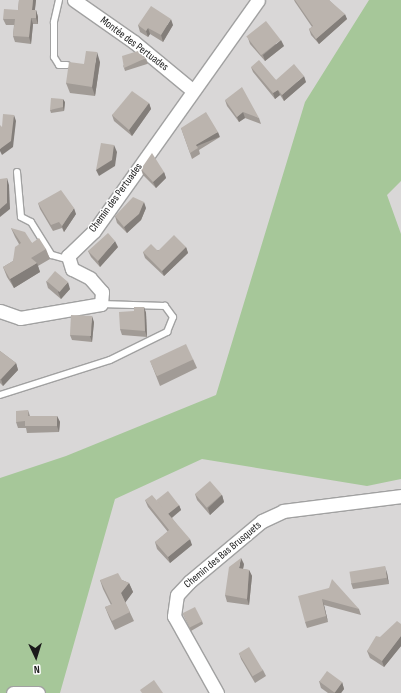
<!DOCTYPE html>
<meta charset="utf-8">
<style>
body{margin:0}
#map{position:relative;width:401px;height:693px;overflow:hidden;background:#ebe8e1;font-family:"Sofia Sans Condensed",sans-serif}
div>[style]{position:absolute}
.residential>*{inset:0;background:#d9d7d7;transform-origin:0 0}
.forest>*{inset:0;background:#a6c799}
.roads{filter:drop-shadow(1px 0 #a1a1a1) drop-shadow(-1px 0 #a1a1a1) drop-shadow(0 1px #a1a1a1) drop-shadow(0 -1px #a1a1a1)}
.lane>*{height:6px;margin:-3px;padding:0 3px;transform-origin:3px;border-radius:3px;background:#fff}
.street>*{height:13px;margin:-6.5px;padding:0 6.5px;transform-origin:6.5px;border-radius:6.5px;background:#fff}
.wall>*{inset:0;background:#a19b96;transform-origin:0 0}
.shaded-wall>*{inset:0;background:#837e7a;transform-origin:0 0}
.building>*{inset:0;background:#bbb4ae;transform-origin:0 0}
span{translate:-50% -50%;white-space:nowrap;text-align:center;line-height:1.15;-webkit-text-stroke:3px #fff;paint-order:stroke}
.street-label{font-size:11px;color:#1a1a1a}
.north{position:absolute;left:16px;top:637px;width:40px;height:40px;-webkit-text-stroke:3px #fff;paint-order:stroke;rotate:176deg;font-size:11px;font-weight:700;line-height:16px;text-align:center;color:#1a1a1a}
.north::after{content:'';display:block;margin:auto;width:14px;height:18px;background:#1a1a1a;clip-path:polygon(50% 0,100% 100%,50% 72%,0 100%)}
</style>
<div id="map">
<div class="residential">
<div style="left:0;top:0;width:401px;height:693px"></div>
</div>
<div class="forest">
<div style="clip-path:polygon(369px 0,401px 0,401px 181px,387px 195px,401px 234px,401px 479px,367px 486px,202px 459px,115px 499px,60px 693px,0 693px,0 478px,66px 456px,216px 395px,305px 102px)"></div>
</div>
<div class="roads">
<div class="lane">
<div style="left:59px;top:0;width:23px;rotate:103deg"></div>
<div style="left:54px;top:22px;width:35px;rotate:90deg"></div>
<div style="left:54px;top:57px;width:9px;rotate:58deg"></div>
<div style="left:59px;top:65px;width:8px"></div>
<div style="left:17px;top:172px;width:45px;rotate:84.9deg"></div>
<div style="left:21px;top:217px;width:11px;rotate:27deg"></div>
<div style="left:31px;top:222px;width:39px;rotate:58deg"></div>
<div style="left:52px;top:255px;width:18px;rotate:16deg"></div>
<div style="left:0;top:395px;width:115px;rotate:-17.7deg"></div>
<div style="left:110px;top:360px;width:64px;rotate:-26.2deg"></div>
<div style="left:167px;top:332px;width:16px;rotate:-68deg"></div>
<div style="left:173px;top:317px;width:14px;rotate:-126deg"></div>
<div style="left:165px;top:306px;width:64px;rotate:-178.2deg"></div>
</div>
<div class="street">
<div style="left:74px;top:0;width:73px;rotate:35deg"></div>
<div style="left:134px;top:42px;width:75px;rotate:39.6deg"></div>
<div style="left:0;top:311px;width:21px;rotate:19deg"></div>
<div style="left:20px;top:318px;width:82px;rotate:-9.8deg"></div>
<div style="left:101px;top:304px;width:12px;rotate:-85deg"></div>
<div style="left:102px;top:292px;width:18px;rotate:-131deg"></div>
<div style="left:90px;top:278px;width:20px;rotate:-153deg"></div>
<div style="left:72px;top:269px;width:14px;rotate:-107deg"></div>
<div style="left:68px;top:256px;width:36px;rotate:-44deg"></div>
<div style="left:94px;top:231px;width:283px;rotate:-54.6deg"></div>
<div style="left:13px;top:693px;width:25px"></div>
<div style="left:217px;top:693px;width:88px;rotate:-119.2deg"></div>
<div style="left:174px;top:616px;width:21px;rotate:-82deg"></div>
<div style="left:177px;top:595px;width:18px;rotate:-47deg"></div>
<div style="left:189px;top:582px;width:95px;rotate:-39.9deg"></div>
<div style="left:262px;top:521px;width:23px;rotate:-25deg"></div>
<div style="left:283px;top:511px;width:119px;rotate:-7.2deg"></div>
</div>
</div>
<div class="wall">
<div style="clip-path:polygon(19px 0,36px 0,35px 10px,36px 10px,38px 17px,38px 24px,33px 24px,31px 44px,15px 42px,13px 36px,14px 25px,6px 25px,3px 19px,18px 10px)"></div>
<div style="clip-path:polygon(294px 0,329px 0,347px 19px,319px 44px,311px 35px,309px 29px,312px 27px,295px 2px)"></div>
<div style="clip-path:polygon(138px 25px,173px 25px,163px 42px,150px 34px,148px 37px,140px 32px)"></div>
<div style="clip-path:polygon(248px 38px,284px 46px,265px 61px,250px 44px)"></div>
<div style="left:146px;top:58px;width:6px;height:24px;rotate:72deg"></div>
<div style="clip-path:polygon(100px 62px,95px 96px,70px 93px,66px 83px,84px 64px)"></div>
<div style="clip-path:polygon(251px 67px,276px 80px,306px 82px,284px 101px,280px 95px,275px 99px,253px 72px)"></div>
<div style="clip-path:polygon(225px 100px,259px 118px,261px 124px,245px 118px,239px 122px,227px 106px)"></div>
<div style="clip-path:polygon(65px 102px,64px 111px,51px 113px,50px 110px)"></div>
<div style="clip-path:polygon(149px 103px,151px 109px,132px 136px,114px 121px,112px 115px)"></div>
<div style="clip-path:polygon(181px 128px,220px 137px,199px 150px,200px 154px,192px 159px)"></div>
<div style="clip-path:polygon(141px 169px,164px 172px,166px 178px,156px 188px,143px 175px)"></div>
<div style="clip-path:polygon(38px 203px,76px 214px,64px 232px,62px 228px,53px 231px,40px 209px)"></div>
<div style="clip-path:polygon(146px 208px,141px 220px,127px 233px,117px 223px,115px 216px)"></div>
<div style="clip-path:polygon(11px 228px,32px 243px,46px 249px,50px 259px,38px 266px,40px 272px,14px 288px,7px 277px,3px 267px,13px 261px,19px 244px,15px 237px)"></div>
<div style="clip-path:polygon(118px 247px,100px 267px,91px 257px,88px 251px)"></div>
<div style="clip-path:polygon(186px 247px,188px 253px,164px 276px,145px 258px,143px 252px)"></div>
<div style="clip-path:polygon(46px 281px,70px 289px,61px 299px,48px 288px)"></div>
<div style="clip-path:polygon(144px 307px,146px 313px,147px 337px,122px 335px,120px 329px,134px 311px)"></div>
<div style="clip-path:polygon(94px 322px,92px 342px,72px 340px,70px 335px)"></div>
<div style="clip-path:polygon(0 351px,16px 363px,18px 370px,3px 386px,0 383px)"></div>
<div style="clip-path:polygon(193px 359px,197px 368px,160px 386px,151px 363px)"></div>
<div style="clip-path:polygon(28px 410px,30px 416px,57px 416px,60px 422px,59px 432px,27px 433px,26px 428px,18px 428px,16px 422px)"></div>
<div style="clip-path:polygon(195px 494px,222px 495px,224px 502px,210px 515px,197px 500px)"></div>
<div style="clip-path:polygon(145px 500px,179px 505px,181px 510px,172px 518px,192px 545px,170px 563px,157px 549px,155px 542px,168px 532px,148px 507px)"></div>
<div style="clip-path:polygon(244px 564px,243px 569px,249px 570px,252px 576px,249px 605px,227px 602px,225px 595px)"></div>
<div style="clip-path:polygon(387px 573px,389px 584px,353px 589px,351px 583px)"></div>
<div style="clip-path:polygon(100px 580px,122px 580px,129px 583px,133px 592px,125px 602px,134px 621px,115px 630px,109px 617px,105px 607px,111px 605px,103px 589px)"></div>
<div style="clip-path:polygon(329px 588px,359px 609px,361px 615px,324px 605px,328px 622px,307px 628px,305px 622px)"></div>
<div style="clip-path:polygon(183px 614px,202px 621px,203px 624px,191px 631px)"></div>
<div style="clip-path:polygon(401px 624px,401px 646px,384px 667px,370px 658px,367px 651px)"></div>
<div style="clip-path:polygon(239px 653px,263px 670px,266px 676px,255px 683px,241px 659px)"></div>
<div style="clip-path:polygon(319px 681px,342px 682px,344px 689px,341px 693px,328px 693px,321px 688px)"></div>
</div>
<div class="shaded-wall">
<div style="clip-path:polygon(33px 0,36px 0,34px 16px,32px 10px)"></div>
<div style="clip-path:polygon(36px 10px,38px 17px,38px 24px,36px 18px)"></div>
<div style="clip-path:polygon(345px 14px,347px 19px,319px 44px,316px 39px)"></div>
<div style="clip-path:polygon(31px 18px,33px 24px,31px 44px,29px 37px)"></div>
<div style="clip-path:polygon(171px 19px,173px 25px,163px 42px,161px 35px)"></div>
<div style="clip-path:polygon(148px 28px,150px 34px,148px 37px,146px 31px)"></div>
<div style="clip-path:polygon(281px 40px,284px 46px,265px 61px,263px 55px)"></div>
<div style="clip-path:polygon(97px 52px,100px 62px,95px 96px,92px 87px)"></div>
<div style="clip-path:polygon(304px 76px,306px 82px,284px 101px,282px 95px)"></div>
<div style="clip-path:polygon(278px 90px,280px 95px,275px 99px,273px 93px)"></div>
<div style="clip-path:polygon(63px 99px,65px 102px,64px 111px,63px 107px)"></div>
<div style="clip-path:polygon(149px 103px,151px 109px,132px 136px,129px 130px)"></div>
<div style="clip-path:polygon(243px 112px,245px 118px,239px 122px,237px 117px)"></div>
<div style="clip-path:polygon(14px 115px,16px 121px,13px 147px,2px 155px,0 151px,0 149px)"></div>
<div style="left:218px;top:132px;width:5px;height:26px;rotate:68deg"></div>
<div style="clip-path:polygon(114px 145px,117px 152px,115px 166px,99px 176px,96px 170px)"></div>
<div style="clip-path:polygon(164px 172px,166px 178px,156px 188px,153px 182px)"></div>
<div style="clip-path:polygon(7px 178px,9px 185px,10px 209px,0 217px,0 209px)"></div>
<div style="clip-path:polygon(144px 202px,146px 208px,141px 220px,127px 233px,124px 227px)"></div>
<div style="clip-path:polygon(74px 208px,76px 214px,64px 232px,62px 226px)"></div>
<div style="clip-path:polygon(115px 241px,118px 247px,100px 267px,98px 261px)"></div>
<div style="clip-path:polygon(186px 247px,188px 253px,164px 276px,162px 271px)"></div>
<div style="clip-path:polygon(37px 263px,40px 272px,14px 288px,10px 279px)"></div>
<div style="clip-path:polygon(68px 282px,70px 289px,61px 299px,58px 292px)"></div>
<div style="clip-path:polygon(144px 307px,146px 313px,147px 337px,145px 331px)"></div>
<div style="clip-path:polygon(92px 316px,94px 322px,92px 342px,90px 336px)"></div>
<div style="clip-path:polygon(16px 363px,18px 370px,3px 386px,1px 379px)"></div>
<div style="clip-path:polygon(57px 416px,60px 422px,59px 432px,57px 426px)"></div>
<div style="clip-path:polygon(222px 495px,224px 502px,210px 515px,208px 508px)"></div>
<div style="clip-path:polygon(179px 505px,181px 510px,170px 519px,168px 514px)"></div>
<div style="clip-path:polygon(190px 539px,192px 545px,170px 563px,168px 557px)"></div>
<div style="clip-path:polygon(241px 558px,244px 564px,242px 574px,239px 568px)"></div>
<div style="clip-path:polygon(385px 566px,387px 573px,389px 584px,387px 578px)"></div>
<div style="clip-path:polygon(249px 570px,252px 576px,249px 605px,247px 599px)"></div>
<div style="clip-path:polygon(129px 583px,133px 592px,125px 603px,121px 593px)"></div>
<div style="clip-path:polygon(322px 599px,324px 605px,328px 622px,326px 616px)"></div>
<div style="clip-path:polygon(401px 636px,401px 646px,384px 667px,382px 661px)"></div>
<div style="clip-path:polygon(342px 682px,344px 689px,341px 693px,334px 693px)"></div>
</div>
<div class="building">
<div style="clip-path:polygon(19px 0,33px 0,32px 10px,36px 10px,36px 18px,31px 18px,29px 37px,13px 36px,15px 19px,3px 19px,4px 9px,18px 10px)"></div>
<div style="clip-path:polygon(295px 0,329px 0,345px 14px,316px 39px,309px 29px,313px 26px)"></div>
<div style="clip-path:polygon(151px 6px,171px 19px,161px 35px,148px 28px,146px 31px,138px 25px)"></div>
<div style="left:266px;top:21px;width:24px;height:25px;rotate:52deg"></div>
<div style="clip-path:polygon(86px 51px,97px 52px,92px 87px,66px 83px,69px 62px,84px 64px)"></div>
<div style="clip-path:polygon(138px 51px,146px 58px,124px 68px,122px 56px)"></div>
<div style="clip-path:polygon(259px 60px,276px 80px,294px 64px,304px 76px,282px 95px,278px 90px,273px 93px,251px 67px)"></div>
<div style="clip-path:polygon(242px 87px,259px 118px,243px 112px,237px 117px,225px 100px)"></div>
<div style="clip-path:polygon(132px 91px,149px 103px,129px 130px,112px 115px)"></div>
<div style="clip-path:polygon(51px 98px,63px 99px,63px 107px,50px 110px)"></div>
<div style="clip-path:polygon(206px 112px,218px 132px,196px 145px,198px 148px,190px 153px,181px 128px)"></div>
<div style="clip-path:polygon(3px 114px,14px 115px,11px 141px,0 149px,0 125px,2px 127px)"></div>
<div style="clip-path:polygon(101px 143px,114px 145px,112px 160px,96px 170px)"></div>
<div style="clip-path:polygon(152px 153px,164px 172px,153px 182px,141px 169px)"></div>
<div style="clip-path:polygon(7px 178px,7px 203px,0 209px,0 179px)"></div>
<div style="clip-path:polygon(61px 190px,74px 208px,62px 226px,59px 222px,51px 225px,38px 203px)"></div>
<div style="clip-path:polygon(133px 197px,144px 202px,139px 214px,124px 227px,115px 216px)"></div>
<div style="clip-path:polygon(11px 228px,25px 232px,32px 243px,39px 238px,46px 249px,31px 258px,37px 263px,10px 279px,3px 267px,13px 261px,15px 247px,21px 243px)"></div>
<div style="clip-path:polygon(108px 233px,115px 241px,98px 261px,88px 251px)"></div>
<div style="clip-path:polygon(174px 235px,186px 247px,162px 271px,143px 252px,151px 244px,158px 251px)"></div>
<div style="left:55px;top:271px;width:17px;height:13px;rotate:40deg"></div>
<div style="clip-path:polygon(134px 307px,144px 307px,145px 331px,120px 329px,119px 312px,134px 311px)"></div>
<div style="left:71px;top:315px;width:21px;height:20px;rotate:3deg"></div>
<div style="left:186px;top:344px;width:17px;height:40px;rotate:65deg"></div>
<div style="clip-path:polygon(0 351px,16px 363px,1px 379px,0 379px)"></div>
<div style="clip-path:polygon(28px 410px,28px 416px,57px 416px,57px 426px,25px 426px,25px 421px,16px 422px,16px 411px)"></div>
<div style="left:210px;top:481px;width:18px;height:20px;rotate:49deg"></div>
<div style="left:168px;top:491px;width:18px;height:15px;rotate:52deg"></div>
<div style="clip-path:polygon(152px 495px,190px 539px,168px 557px,155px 542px,169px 530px,145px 500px)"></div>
<div style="clip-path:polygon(241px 558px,239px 568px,249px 570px,247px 599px,225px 595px,229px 567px)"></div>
<div style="left:385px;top:566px;width:12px;height:36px;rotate:81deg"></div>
<div style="clip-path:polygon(118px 573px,122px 580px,129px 583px,121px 593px,130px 612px,112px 621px,105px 607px,112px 604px,100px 580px)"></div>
<div style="clip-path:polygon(332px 579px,359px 609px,322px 599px,326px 616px,305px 622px,298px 596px,329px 588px)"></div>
<div style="left:195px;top:607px;width:16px;height:14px;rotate:63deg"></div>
<div style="clip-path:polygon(397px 621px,401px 624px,401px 636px,382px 661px,367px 651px,376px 636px,380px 637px)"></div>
<div style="left:249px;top:647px;width:27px;height:12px;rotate:59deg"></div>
<div style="left:327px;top:671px;width:19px;height:13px;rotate:36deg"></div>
<div style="clip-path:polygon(154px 680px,163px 693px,142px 693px,140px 690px)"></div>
</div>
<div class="street-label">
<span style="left:134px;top:44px;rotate:37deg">Montée des Pertuades</span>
<span style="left:116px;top:198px;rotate:-54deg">Chemin des Pertuades</span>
<span style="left:223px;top:555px;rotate:-40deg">Chemin des Bas Brusquets</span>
</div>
<div class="north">N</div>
</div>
